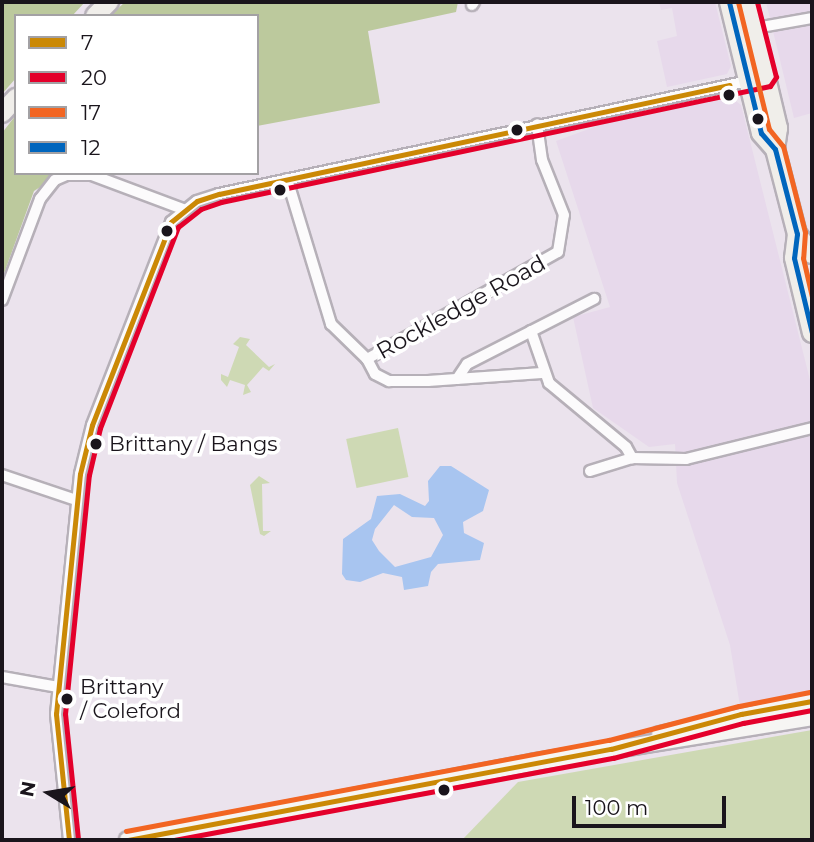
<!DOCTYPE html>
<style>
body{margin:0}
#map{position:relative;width:814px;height:842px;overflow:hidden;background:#ebe3ed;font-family:Montserrat,sans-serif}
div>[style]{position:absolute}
.built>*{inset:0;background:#e7d9eb}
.green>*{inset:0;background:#ced9b4;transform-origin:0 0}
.forest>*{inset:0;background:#bcc99d}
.water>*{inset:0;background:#a8c5f0}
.roads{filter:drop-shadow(2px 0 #b6b0b8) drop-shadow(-2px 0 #b6b0b8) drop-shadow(0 2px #b6b0b8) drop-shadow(0 -2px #b6b0b8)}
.street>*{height:10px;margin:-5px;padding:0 5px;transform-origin:5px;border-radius:5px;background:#fcfbfc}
.secondary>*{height:16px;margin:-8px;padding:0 8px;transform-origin:8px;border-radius:8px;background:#f6f5f3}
.primary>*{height:18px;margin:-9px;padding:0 9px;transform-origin:9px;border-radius:9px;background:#f0eeea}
.bus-1>*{height:5px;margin:-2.5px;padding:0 2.5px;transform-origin:2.5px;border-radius:2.5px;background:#cb8906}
.bus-2>*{height:5px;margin:-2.5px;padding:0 2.5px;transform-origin:2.5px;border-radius:2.5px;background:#e4002b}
.bus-3>*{height:5px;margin:-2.5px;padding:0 2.5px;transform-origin:2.5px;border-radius:2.5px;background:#f26522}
.bus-4>*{height:5px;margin:-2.5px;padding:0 2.5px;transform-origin:2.5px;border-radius:2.5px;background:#0065bd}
.dots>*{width:19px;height:19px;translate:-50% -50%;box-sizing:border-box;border:4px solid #fff;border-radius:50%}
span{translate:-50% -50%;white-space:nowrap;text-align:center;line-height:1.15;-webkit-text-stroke:7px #fff;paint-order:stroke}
.bus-label{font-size:21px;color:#1a151c}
.left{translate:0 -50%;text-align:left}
.street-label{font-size:23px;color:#1a151c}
.frame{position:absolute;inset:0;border:4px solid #1a151c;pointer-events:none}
.legend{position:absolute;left:14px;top:14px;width:245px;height:161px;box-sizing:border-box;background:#fff;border:2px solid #a3a1a4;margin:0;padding:9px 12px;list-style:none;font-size:21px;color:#1a151c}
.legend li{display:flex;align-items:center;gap:14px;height:35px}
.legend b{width:35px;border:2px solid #a3a1a4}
.north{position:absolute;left:14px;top:758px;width:70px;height:70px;-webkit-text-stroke:5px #fff;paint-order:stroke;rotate:281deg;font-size:19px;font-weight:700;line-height:28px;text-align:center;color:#1a151c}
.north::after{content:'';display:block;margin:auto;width:24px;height:32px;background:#1a151c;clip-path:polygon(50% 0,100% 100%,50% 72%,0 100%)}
.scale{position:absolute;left:572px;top:796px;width:154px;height:32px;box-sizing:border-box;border:4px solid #1a151c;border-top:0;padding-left:9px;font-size:21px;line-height:24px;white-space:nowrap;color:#1a151c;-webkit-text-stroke:5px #fff;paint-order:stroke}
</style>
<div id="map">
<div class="built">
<div style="clip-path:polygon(659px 2px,715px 2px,731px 66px,727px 74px,667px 87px,657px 41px,677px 36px,672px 8px,661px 10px)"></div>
<div style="clip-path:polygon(766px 2px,812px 2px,812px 113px,794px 118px)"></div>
<div style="clip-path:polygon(732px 98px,741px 105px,812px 388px,812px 691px,740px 706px,730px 645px,677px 483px,675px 444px,649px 447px,593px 408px,573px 317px,610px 307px,556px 141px,619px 118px)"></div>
</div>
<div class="green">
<div style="clip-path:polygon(240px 337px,250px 339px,246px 345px,269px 367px,275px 364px,269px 371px,263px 367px,247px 385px,251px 392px,243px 395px,245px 385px,230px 380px,227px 387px,221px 380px,221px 374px,228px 377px,239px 347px,233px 344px)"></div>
<div style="left:398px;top:428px;width:50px;height:53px;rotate:78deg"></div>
<div style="clip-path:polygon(259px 476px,270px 483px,262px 484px,263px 531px,271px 531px,264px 536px,260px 534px,250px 485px)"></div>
<div style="clip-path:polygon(812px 730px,812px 840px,462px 840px,518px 782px)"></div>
</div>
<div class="forest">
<div style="clip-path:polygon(2px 2px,85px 2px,72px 16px,16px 16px,16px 78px,2px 94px)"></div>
<div style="clip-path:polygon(125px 2px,458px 2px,456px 12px,368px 31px,380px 103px,257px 126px,257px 16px,110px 16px)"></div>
<div style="clip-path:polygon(16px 115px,16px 173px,62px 173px,34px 191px,2px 279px,2px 133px)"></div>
</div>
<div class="water">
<div style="clip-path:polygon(evenodd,440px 466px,451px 466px,489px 490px,483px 511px,463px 522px,464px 533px,484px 543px,480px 560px,438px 564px,431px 572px,428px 586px,404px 590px,402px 577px,383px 573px,360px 582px,346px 580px,342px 574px,343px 539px,371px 519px,377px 496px,400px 494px,425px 506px,429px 501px,428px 481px,440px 466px,394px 505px,412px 517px,434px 518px,443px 535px,431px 557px,395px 567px,379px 551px,372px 540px,375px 529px,394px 505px)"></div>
</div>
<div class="roads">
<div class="street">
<div style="left:472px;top:5px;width:4px;rotate:-56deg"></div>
<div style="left:750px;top:29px;width:63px;rotate:-10.1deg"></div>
<div style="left:287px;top:179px;width:152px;rotate:73.1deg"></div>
<div style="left:331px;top:324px;width:50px;rotate:44.2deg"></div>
<div style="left:367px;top:359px;width:17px;rotate:62deg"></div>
<div style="left:375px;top:374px;width:16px;rotate:27deg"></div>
<div style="left:389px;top:381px;width:39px"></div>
<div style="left:428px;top:381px;width:114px;rotate:-4deg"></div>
<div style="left:2px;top:300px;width:108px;rotate:-69.4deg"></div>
<div style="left:40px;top:199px;width:24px;rotate:-52deg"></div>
<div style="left:55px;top:180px;width:12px;rotate:-24deg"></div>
<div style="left:66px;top:175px;width:26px"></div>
<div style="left:92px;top:175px;width:97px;rotate:20.5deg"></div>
<div style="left:531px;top:331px;width:55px;rotate:70.9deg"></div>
<div style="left:549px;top:383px;width:100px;rotate:39.7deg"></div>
<div style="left:626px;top:447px;width:13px;rotate:61deg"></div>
<div style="left:367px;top:359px;width:219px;rotate:-29.3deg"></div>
<div style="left:558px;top:252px;width:37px;rotate:-81deg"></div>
<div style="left:564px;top:215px;width:59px;rotate:-111.8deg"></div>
<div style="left:542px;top:160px;width:36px;rotate:-98deg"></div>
<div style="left:457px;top:379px;width:18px;rotate:-56deg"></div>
<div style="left:467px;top:364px;width:143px;rotate:-27.1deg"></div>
<div style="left:590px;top:471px;width:44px;rotate:-17.2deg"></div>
<div style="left:632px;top:458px;width:54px;rotate:1.1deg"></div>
<div style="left:686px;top:459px;width:130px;rotate:-13.8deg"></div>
<div style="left:2px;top:475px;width:78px;rotate:18.7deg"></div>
<div style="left:2px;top:677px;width:57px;rotate:10.1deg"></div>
<div style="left:69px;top:840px;width:127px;rotate:-95.9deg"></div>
<div style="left:56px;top:714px;width:241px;rotate:-84.3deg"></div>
<div style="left:80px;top:474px;width:50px;rotate:-76.2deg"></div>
<div style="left:92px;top:425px;width:218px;rotate:-68.7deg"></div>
<div style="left:171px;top:222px;width:33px;rotate:-39deg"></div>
<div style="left:197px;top:201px;width:23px;rotate:-18deg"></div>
<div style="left:219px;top:194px;width:546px;rotate:-12.05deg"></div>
</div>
<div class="secondary">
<div style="left:660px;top:735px;width:156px;rotate:-12.6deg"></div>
<div style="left:128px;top:840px;width:414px;rotate:-10.8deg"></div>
<div style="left:535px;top:762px;width:281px;rotate:-9.2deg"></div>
</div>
<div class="primary">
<div style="left:729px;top:2px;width:135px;rotate:76.3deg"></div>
<div style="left:761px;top:133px;width:21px;rotate:49deg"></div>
<div style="left:775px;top:149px;width:88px;rotate:75.5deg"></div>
<div style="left:797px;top:234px;width:24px;rotate:97deg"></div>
<div style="left:794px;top:258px;width:77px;rotate:76.5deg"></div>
<div style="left:748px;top:2px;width:130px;rotate:76.6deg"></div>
<div style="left:778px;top:128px;width:21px;rotate:98deg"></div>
<div style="left:95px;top:16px;width:20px;rotate:-45deg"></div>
<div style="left:2px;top:113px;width:21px;rotate:-47deg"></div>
<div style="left:797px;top:234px;width:25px;rotate:53deg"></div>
</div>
</div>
<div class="bus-1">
<div style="left:69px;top:840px;width:127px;rotate:-95.9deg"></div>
<div style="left:56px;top:714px;width:241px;rotate:-84.3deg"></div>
<div style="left:80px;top:474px;width:50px;rotate:-76.2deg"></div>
<div style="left:92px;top:425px;width:218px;rotate:-68.7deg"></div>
<div style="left:171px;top:222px;width:33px;rotate:-39deg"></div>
<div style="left:197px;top:201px;width:23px;rotate:-18deg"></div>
<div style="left:219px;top:194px;width:522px;rotate:-12.06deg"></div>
<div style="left:128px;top:840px;width:491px;rotate:-10.7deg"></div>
<div style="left:611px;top:749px;width:135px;rotate:-15.1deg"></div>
<div style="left:741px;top:714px;width:72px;rotate:-10.4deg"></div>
</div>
<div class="bus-2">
<div style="left:78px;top:839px;width:126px;rotate:-95.9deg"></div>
<div style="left:65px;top:714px;width:240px;rotate:-84.3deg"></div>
<div style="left:89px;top:475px;width:48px;rotate:-76.8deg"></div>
<div style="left:100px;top:428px;width:216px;rotate:-68.8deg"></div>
<div style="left:178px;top:227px;width:29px;rotate:-38deg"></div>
<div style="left:201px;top:209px;width:21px;rotate:-19deg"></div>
<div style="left:221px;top:202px;width:561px;rotate:-11.93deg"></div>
<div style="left:770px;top:86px;width:11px;rotate:-56deg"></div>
<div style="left:776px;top:77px;width:77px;rotate:-104.2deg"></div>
<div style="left:174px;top:840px;width:447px;rotate:-10.6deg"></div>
<div style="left:613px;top:758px;width:135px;rotate:-15.1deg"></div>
<div style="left:743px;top:723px;width:70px;rotate:-10.7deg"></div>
</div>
<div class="bus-3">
<div style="left:738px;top:2px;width:131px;rotate:76.3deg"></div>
<div style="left:769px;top:129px;width:22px;rotate:51deg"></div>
<div style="left:783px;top:146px;width:89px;rotate:75.7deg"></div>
<div style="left:805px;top:232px;width:26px;rotate:94deg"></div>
<div style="left:803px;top:258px;width:40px;rotate:77deg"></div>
<div style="left:126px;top:831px;width:491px;rotate:-10.7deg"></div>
<div style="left:609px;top:740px;width:134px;rotate:-14.7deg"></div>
<div style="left:739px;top:706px;width:72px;rotate:-11.2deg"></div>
</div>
<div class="bus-4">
<div style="left:729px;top:2px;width:135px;rotate:76.3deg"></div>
<div style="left:761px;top:133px;width:21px;rotate:49deg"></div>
<div style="left:775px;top:149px;width:88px;rotate:75.5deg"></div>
<div style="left:797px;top:234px;width:24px;rotate:97deg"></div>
<div style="left:794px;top:258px;width:77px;rotate:76.5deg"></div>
</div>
<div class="dots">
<div style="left:729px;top:95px;background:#1a151c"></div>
<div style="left:758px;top:119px;background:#1a151c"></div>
<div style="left:517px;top:130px;background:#1a151c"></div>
<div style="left:280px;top:190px;background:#1a151c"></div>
<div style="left:167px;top:231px;background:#1a151c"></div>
<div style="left:96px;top:444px;background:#1a151c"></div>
<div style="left:67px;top:699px;background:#1a151c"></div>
<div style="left:444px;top:790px;background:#1a151c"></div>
</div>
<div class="bus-label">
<span class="left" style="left:109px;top:444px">Brittany / Bangs</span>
<span class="left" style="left:80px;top:699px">Brittany<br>/ Coleford</span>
</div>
<div class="street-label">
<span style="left:461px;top:307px;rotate:-29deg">Rockledge Road</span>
</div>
<div class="frame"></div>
<ul class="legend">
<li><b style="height:9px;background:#cb8906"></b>7</li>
<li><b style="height:9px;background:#e4002b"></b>20</li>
<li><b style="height:9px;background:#f26522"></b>17</li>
<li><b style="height:9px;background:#0065bd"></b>12</li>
</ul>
<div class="north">N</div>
<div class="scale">100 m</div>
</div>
